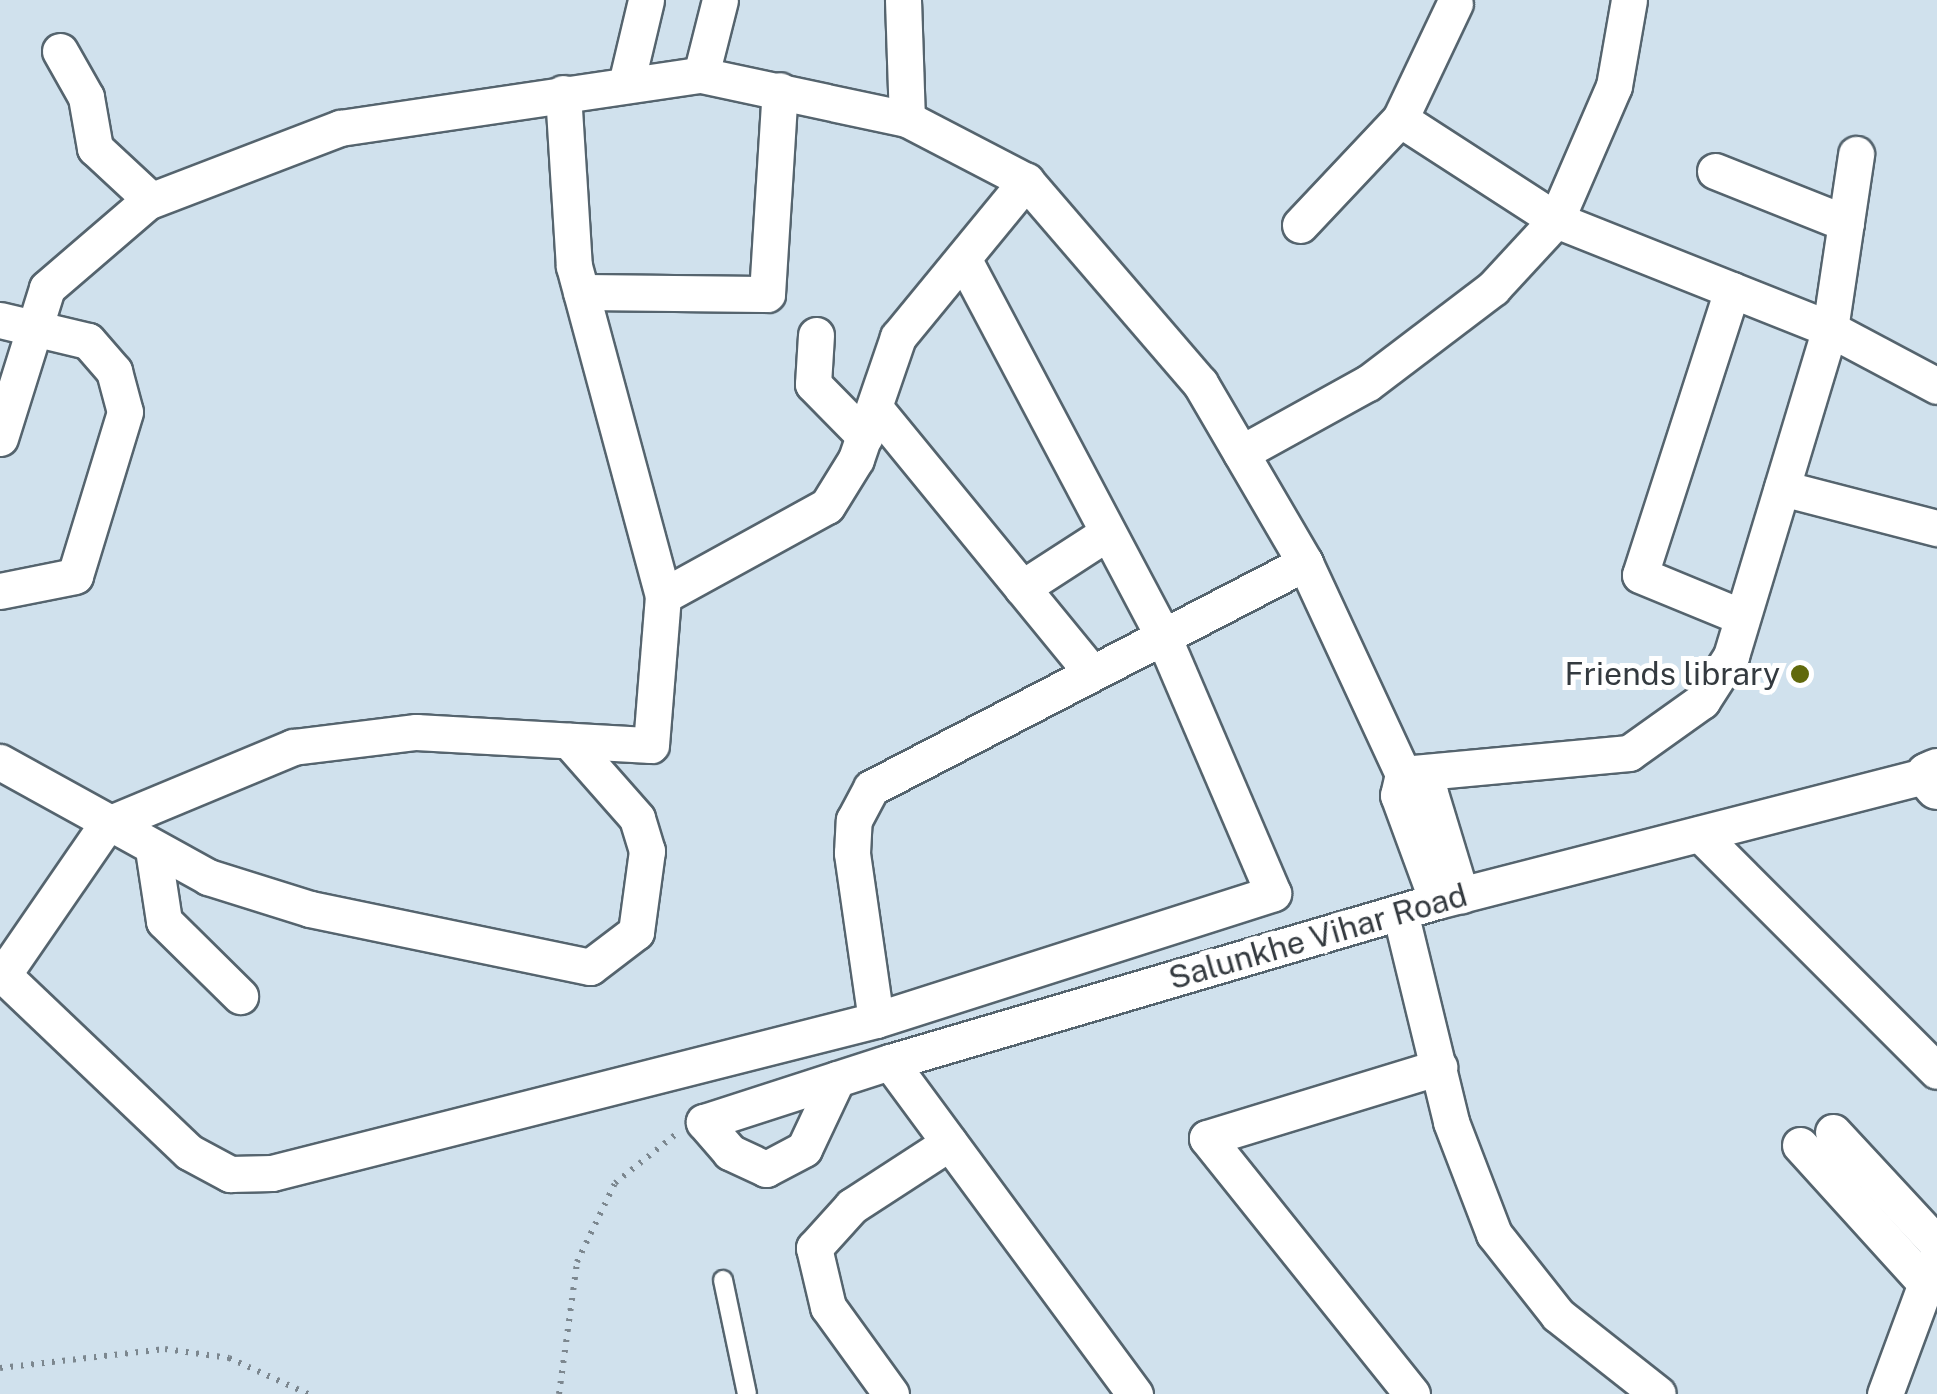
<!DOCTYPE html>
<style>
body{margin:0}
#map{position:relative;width:1937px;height:1394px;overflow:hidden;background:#d0e1ed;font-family:"Public Sans",sans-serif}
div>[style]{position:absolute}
.path>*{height:6px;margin-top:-3px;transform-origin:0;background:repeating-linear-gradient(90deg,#7c878f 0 2.5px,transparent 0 10.5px)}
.roads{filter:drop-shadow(2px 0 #55646e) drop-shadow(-2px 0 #55646e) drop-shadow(0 2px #55646e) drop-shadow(0 -2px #55646e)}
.service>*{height:18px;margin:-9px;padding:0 9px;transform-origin:9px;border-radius:9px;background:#fff}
.minor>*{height:35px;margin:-17.5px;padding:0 17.5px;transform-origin:17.5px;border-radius:17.5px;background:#fff}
.tertiary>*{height:45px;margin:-22.5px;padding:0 22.5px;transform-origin:22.5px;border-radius:22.5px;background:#fff}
.dots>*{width:28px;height:28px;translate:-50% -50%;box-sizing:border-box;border:5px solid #fff;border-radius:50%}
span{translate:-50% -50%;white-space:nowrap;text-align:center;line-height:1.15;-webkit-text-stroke:10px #fff;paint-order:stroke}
.poi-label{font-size:32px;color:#343a3f}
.right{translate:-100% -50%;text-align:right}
.street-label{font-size:32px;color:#343a3f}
</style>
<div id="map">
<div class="path">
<div style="left:0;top:1368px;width:166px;rotate:-6.6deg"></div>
<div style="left:165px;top:1349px;width:65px;rotate:8deg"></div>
<div style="left:229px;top:1358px;width:87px;rotate:24.5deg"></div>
<div style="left:559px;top:1394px;width:133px;rotate:-82.2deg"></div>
<div style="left:577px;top:1262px;width:88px;rotate:-64.3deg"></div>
<div style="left:615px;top:1183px;width:77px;rotate:-38.7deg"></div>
</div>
<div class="roads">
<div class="service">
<div style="left:723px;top:1280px;width:116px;rotate:78.1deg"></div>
</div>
<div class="minor">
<div style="left:903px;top:0;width:119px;rotate:88.1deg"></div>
<div style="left:60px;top:51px;width:53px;rotate:60.5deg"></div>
<div style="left:86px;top:97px;width:52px;rotate:80deg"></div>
<div style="left:95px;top:148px;width:76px;rotate:42.9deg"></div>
<div style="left:701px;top:75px;width:77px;rotate:-75.8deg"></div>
<div style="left:627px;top:80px;width:82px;rotate:-76.6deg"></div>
<div style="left:563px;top:93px;width:173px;rotate:86.4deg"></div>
<div style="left:574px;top:266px;width:342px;rotate:74.9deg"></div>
<div style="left:1400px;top:119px;width:186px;rotate:32.9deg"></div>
<div style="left:1556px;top:220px;width:295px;rotate:21.7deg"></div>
<div style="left:1830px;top:329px;width:121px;rotate:28deg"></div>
<div style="left:1715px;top:171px;width:141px;rotate:21.7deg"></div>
<div style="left:1300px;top:225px;width:146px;rotate:-46.7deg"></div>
<div style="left:1400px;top:119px;width:128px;rotate:-64.6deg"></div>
<div style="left:1732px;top:290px;width:299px;rotate:107.9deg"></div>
<div style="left:1640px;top:575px;width:110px;rotate:22.4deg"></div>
<div style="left:581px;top:292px;width:186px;rotate:0.6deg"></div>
<div style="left:767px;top:294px;width:204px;rotate:-86.4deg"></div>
<div style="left:0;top:320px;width:90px;rotate:13.4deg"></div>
<div style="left:88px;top:341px;width:40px;rotate:49deg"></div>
<div style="left:114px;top:371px;width:42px;rotate:75deg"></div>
<div style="left:125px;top:412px;width:171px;rotate:107deg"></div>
<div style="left:75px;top:576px;width:76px;rotate:168.7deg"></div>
<div style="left:816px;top:335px;width:49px;rotate:93.5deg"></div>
<div style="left:813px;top:384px;width:74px;rotate:45.5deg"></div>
<div style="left:875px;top:408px;width:341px;rotate:50.7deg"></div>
<div style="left:0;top:438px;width:157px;rotate:-72.6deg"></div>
<div style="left:47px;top:288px;width:132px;rotate:-40.7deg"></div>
<div style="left:147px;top:202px;width:207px;rotate:-21deg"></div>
<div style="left:340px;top:128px;width:365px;rotate:-8.4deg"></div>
<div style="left:701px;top:75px;width:211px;rotate:12.1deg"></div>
<div style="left:907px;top:119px;width:134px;rotate:27.5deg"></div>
<div style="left:1026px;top:181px;width:267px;rotate:49.3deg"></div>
<div style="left:1200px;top:383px;width:208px;rotate:59.7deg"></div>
<div style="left:1305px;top:563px;width:233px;rotate:65.1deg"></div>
<div style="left:1403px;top:774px;width:33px;rotate:35deg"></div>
<div style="left:1430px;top:793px;width:107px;rotate:73.1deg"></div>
<div style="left:1241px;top:453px;width:145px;rotate:-28.9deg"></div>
<div style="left:1368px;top:383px;width:157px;rotate:-37.2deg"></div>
<div style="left:1493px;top:288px;width:93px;rotate:-47.2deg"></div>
<div style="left:1556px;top:220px;width:146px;rotate:-66.6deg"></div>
<div style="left:1614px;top:86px;width:87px;rotate:-80.1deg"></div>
<div style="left:1782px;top:488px;width:160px;rotate:14.5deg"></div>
<div style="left:1022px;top:588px;width:101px;rotate:-32.9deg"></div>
<div style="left:0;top:762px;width:238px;rotate:28.9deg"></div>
<div style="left:208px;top:877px;width:107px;rotate:17.4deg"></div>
<div style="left:310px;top:909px;width:286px;rotate:11.7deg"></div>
<div style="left:590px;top:967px;width:58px;rotate:-37.3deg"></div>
<div style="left:636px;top:932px;width:82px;rotate:-82.3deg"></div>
<div style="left:647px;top:851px;width:34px;rotate:-107deg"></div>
<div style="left:637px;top:818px;width:103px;rotate:-131.4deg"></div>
<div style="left:1403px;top:774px;width:227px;rotate:-5.3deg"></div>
<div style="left:1629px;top:753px;width:90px;rotate:-35.5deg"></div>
<div style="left:1702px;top:701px;width:54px;rotate:-57.2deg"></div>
<div style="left:1731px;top:656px;width:342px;rotate:-73.2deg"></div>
<div style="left:1830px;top:329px;width:177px;rotate:-81.5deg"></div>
<div style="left:1403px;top:774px;width:22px;rotate:103deg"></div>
<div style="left:1398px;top:795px;width:113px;rotate:69.8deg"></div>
<div style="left:1700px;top:834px;width:335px;rotate:45deg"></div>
<div style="left:153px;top:849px;width:73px;rotate:81.3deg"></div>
<div style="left:164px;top:921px;width:107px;rotate:44.6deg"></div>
<div style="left:1400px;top:912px;width:216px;rotate:76.3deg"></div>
<div style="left:1451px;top:1122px;width:120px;rotate:69deg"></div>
<div style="left:1494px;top:1234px;width:103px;rotate:51.7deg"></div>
<div style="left:1558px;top:1315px;width:127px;rotate:38.3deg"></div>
<div style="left:0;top:972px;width:261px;rotate:43.6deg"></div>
<div style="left:189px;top:1152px;width:47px;rotate:28.2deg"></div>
<div style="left:230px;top:1174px;width:42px;rotate:-1.4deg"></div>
<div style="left:272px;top:1173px;width:623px;rotate:-14.21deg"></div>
<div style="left:876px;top:1020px;width:417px;rotate:-17.7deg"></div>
<div style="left:1273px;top:893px;width:282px;rotate:-113.2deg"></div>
<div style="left:1162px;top:634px;width:423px;rotate:-117.9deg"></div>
<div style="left:3px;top:975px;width:182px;rotate:-55.5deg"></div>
<div style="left:106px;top:825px;width:203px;rotate:-22.6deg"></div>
<div style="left:293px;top:747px;width:124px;rotate:-7deg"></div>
<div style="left:416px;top:732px;width:235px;rotate:3.2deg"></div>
<div style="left:651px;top:745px;width:149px;rotate:-85.4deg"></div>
<div style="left:663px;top:596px;width:187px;rotate:-28.8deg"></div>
<div style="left:827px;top:506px;width:55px;rotate:-58.3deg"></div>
<div style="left:856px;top:459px;width:129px;rotate:-71deg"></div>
<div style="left:898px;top:337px;width:202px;rotate:-50.6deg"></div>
<div style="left:876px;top:1020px;width:169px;rotate:-98.2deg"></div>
<div style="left:852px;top:853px;width:33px;rotate:-87deg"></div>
<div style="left:854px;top:820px;width:36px;rotate:-62deg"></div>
<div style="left:871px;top:788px;width:489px;rotate:-27.4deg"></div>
<div style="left:890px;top:1062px;width:413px;rotate:53.6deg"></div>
<div style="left:837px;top:1079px;width:77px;rotate:115.2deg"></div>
<div style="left:804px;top:1149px;width:43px;rotate:152.2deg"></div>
<div style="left:766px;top:1169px;width:40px;rotate:-155deg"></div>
<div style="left:730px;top:1152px;width:40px;rotate:-131deg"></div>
<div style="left:704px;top:1122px;width:195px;rotate:-17.9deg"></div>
<div style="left:890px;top:1062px;width:570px;rotate:-16.4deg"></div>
<div style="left:1437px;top:901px;width:507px;rotate:-14.39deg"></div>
<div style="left:1833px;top:1132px;width:153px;rotate:47.1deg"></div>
<div style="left:1800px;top:1145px;width:188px;rotate:47.8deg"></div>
<div style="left:891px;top:1394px;width:107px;rotate:-125.9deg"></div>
<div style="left:828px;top:1307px;width:61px;rotate:-103.3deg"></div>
<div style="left:814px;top:1248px;width:57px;rotate:-47.9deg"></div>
<div style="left:852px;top:1206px;width:116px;rotate:-33deg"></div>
<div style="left:1412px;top:1394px;width:328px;rotate:-128.7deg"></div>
<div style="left:1207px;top:1138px;width:243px;rotate:-17deg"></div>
<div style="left:1885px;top:1394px;width:139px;rotate:-69.7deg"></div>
</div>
<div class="tertiary">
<div style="left:1937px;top:771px;width:10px;rotate:156deg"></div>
<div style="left:1928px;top:775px;width:14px;rotate:51deg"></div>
</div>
</div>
<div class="dots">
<div style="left:1800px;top:674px;background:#60690c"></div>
</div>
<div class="poi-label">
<span class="right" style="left:1780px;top:674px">Friends library</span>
</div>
<div class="street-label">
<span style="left:1318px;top:937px;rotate:-16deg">Salunkhe Vihar Road</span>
</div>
</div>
